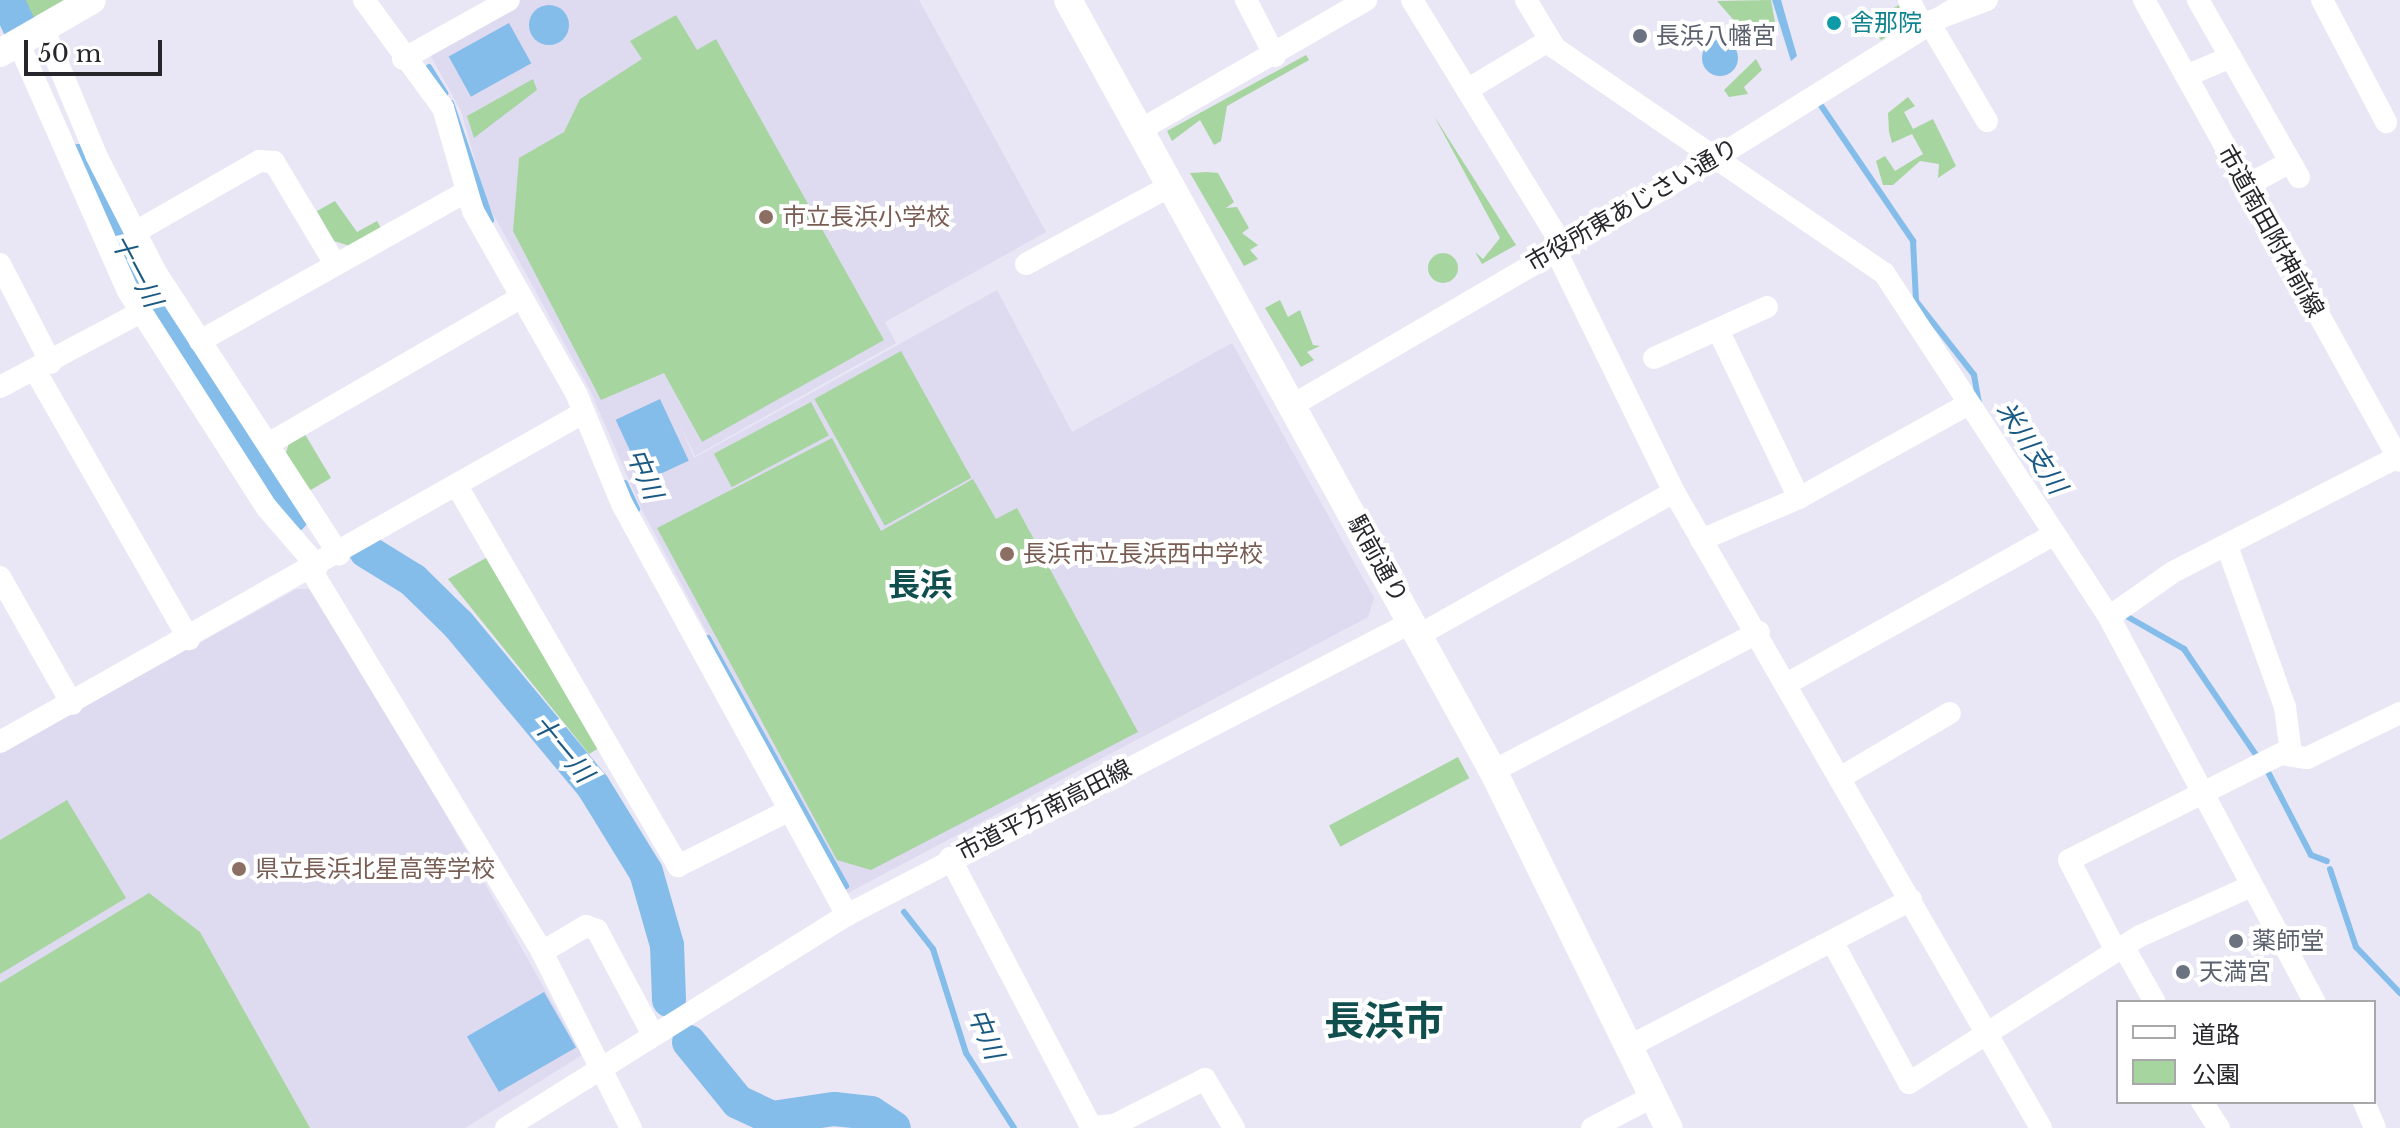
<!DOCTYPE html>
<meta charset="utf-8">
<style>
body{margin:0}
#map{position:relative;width:2400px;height:1128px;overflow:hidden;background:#e9e6f5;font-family:"Libre Baskerville","Noto Sans JP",serif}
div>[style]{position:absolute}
.built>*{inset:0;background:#dedaf0}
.green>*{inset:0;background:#a7d5a0;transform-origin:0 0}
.round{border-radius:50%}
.water>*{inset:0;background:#85bdea;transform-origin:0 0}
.stream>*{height:6px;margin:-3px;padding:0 3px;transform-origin:3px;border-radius:3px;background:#85bdea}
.river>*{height:34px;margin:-17px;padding:0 17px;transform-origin:17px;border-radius:17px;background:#85bdea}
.minor>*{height:22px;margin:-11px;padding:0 11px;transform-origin:11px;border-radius:11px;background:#fff}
.major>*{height:28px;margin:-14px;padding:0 14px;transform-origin:14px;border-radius:14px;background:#fff}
.dots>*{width:22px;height:22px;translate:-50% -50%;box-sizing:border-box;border:4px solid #fff;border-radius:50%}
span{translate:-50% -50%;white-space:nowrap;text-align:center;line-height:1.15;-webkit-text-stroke:8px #fff;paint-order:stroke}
.culture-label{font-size:24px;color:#0d838f}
.left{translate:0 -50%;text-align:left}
.worship-label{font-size:24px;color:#5b616d}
.street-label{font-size:24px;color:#26262b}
.education-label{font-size:24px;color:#785e54}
.water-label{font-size:26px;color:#195983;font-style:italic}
.district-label{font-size:32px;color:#114f4f;font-weight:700}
.town-label{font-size:40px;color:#114f4f;font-weight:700}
.legend{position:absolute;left:2116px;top:1000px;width:260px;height:104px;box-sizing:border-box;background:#fff;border:2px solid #a8a8aa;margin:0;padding:10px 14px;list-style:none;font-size:24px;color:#26262b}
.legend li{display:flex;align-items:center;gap:16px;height:40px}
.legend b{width:40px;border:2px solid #a8a8aa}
.scale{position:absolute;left:24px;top:40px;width:138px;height:36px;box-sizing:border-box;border:4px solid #26262b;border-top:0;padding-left:10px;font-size:24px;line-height:28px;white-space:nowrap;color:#26262b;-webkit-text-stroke:6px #fff;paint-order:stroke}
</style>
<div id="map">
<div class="built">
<div style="clip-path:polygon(519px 0,919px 0,1046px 232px,885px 322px,896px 343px,695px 456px,679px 422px,694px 458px,997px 290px,1072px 432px,1232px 343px,1374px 598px,1368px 617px,846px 894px,642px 510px,590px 390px,487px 203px,461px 111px,428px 51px)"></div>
<div style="clip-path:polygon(297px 589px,309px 589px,415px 760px,582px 1055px,465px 1128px,0 1128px,0 753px)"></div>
</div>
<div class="green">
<div style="clip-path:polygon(20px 0,64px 0,31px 19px)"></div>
<div style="clip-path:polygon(1771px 0,1777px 34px,1759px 49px,1717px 1px)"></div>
<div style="clip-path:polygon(1899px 5px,1902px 26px,1881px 40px,1874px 30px,1864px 36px,1859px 28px)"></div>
<div style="clip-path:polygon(676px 15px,697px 50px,716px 39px,884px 340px,702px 442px,664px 373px,601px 400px,513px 231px,519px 158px,564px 132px,580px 99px,642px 59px,630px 41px)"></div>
<div style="clip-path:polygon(1306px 55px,1309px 60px,1227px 106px,1221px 141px,1214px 145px,1200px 120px,1172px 141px,1167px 131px)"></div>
<div style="clip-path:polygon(1756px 59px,1762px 70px,1744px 87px,1748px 94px,1729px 97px,1724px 90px)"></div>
<div style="clip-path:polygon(533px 79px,537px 90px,474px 138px,467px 116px)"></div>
<div style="clip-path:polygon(1908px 97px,1915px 106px,1904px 112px,1913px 129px,1933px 119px,1956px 166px,1938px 178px,1939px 164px,1920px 161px,1893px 185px,1883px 185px,1876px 161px,1885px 156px,1895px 171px,1923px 154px,1912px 134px,1892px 143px,1889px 132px,1888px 113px)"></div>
<div style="clip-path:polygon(1434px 116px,1516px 245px,1482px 264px,1475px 252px,1483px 259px,1500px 238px)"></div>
<div style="clip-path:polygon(1207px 172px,1218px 173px,1234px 202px,1226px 208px,1237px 207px,1249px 228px,1242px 233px,1258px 245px,1250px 250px,1258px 259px,1244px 266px,1190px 173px)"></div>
<div style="clip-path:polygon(335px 201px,357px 232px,377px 221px,381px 228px,350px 246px,334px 241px,317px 211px)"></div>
<div class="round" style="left:1428px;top:253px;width:30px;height:30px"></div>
<div style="clip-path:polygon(1280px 300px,1288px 317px,1300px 310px,1313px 345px,1320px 346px,1307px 352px,1314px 360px,1301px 367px,1265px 308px)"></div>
<div style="left:901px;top:351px;width:145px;height:99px;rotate:61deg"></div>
<div style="left:811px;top:402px;width:38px;height:110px;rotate:62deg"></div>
<div style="clip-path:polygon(303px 431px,331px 478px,309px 491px,286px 453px,290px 439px)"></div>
<div style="clip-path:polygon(832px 438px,881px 531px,973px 479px,996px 519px,1017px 508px,1138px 732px,871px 870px,837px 860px,657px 528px)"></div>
<div style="clip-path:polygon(486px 558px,599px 748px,589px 754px,448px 579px)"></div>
<div style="left:1458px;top:757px;width:24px;height:146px;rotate:62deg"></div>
<div style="clip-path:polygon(67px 800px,126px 898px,0 974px,0 840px)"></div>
<div style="clip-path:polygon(149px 893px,200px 932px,310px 1128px,0 1128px,0 983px)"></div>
</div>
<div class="water">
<div style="clip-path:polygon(1772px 0,1781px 0,1797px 56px,1791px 61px)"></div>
<div class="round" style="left:529px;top:5px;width:40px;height:40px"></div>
<div style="left:509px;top:23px;width:46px;height:69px;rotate:61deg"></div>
<div class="round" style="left:1702px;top:40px;width:36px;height:36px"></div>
<div style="left:660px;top:399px;width:68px;height:49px;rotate:65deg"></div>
<div style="left:544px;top:992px;width:64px;height:89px;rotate:60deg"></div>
</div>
<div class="stream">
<div style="left:429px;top:67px;width:31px;rotate:58deg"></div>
<div style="left:451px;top:103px;width:124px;rotate:71.1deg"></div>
<div style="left:1820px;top:104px;width:166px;rotate:55.8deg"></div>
<div style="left:1913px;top:241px;width:60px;rotate:87.1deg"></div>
<div style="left:1916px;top:301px;width:94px;rotate:51.9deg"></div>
<div style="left:1974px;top:375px;width:27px;rotate:80deg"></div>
<div style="left:625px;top:483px;width:29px;rotate:65deg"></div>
<div style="left:2121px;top:613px;width:73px;rotate:29.7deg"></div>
<div style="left:2184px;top:649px;width:132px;rotate:55.8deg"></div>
<div style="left:708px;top:638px;width:284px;rotate:60.9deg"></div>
<div style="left:2268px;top:772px;width:93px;rotate:62.6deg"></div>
<div style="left:2311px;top:855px;width:17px;rotate:21deg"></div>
<div style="left:2330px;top:869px;width:82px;rotate:71.6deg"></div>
<div style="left:2356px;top:947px;width:64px;rotate:46.3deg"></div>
<div style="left:904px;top:912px;width:47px;rotate:51.9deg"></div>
<div style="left:933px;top:949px;width:109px;rotate:72.4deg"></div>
<div style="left:966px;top:1053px;width:89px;rotate:57.4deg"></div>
</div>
<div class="river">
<div style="left:7px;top:0;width:31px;rotate:65deg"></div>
<div style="left:79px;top:161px;width:140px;rotate:63.8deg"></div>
<div style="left:141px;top:287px;width:274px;rotate:56.6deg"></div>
<div style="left:366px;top:551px;width:55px;rotate:31.7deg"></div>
<div style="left:413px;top:580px;width:63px;rotate:44.4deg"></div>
<div style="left:458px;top:624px;width:211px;rotate:50.2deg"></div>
<div style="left:593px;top:786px;width:101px;rotate:58.4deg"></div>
<div style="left:646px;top:872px;width:76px;rotate:74deg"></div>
<div style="left:667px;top:945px;width:55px;rotate:87.9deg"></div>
<div style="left:689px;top:1042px;width:77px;rotate:50.8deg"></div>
<div style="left:738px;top:1102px;width:38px;rotate:25deg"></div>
<div style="left:772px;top:1118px;width:63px;rotate:-8.3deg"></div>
<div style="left:834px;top:1109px;width:37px;rotate:6deg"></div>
<div style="left:871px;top:1113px;width:27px;rotate:33deg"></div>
</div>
<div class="minor">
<div style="left:364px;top:0;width:134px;rotate:53.8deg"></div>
<div style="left:443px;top:108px;width:107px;rotate:73.8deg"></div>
<div style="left:473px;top:211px;width:209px;rotate:60.5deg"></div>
<div style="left:576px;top:393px;width:120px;rotate:67.5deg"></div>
<div style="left:622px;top:504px;width:469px;rotate:61.3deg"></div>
<div style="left:1246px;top:0;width:63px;rotate:62.6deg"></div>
<div style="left:1412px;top:0;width:287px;rotate:58.5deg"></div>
<div style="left:1526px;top:0;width:56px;rotate:58.9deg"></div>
<div style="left:1555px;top:48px;width:399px;rotate:34.4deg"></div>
<div style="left:1884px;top:273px;width:411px;rotate:56.8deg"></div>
<div style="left:2109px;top:617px;width:437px;rotate:61.9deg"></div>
<div style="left:1909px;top:0;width:30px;rotate:62deg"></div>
<div style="left:2144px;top:0;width:527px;rotate:60.96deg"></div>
<div style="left:2198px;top:0;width:204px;rotate:60.3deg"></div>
<div style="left:2322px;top:0;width:138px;rotate:62.3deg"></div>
<div style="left:43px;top:28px;width:138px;rotate:67.3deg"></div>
<div style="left:96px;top:155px;width:130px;rotate:63deg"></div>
<div style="left:155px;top:271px;width:338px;rotate:57deg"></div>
<div style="left:18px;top:42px;width:272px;rotate:66.2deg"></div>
<div style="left:128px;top:291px;width:258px;rotate:57.4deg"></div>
<div style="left:267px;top:508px;width:77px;rotate:49.2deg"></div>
<div style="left:403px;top:59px;width:121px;rotate:-29.1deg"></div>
<div style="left:2186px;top:76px;width:49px;rotate:-22.9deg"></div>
<div style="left:1467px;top:90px;width:97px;rotate:-31.1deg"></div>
<div style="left:1987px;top:121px;width:115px;rotate:-120.4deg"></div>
<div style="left:1929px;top:22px;width:62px;rotate:-20.8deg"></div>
<div style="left:1140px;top:130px;width:261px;rotate:-29.9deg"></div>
<div style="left:2244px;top:187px;width:52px;rotate:-28.5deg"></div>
<div style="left:137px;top:231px;width:141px;rotate:-29.8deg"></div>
<div style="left:259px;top:161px;width:15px;rotate:4deg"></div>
<div style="left:274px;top:162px;width:119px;rotate:59.1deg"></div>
<div style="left:1555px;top:249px;width:271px;rotate:63.9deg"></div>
<div style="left:1674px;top:492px;width:734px;rotate:60.01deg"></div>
<div style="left:0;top:264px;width:111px;rotate:62.7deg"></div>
<div style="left:1026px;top:264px;width:166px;rotate:-28.4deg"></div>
<div style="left:200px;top:341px;width:306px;rotate:-29.3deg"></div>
<div style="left:1654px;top:358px;width:124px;rotate:-24.3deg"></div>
<div style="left:36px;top:372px;width:308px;rotate:60.2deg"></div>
<div style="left:0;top:387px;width:160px;rotate:-28deg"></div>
<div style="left:1293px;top:405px;width:488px;rotate:-30.3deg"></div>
<div style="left:1714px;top:159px;width:300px;rotate:-32deg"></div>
<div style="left:268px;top:444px;width:291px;rotate:-30.1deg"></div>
<div style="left:457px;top:486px;width:440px;rotate:59.8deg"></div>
<div style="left:678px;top:866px;width:123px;rotate:-26.6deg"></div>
<div style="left:1799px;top:498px;width:192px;rotate:-29deg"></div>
<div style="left:1701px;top:540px;width:107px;rotate:-23.2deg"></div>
<div style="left:1799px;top:498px;width:187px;rotate:-115.7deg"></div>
<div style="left:2227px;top:546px;width:171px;rotate:70.2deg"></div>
<div style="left:2285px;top:707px;width:46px;rotate:82.6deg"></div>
<div style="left:311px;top:570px;width:446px;rotate:58.8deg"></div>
<div style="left:542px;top:952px;width:197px;rotate:63.2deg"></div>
<div style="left:0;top:577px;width:146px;rotate:60.4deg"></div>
<div style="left:2109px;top:617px;width:78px;rotate:-35.1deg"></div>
<div style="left:2173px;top:572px;width:255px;rotate:-27.1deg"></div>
<div style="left:1419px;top:635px;width:292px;rotate:-29.3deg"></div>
<div style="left:1790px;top:682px;width:301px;rotate:-29.2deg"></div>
<div style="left:0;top:742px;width:669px;rotate:-29.44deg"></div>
<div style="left:1493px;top:771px;width:300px;rotate:-27.6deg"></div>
<div style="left:1843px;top:776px;width:124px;rotate:-30.5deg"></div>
<div style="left:950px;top:858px;width:304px;rotate:62.3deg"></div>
<div style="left:1091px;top:1127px;width:23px;rotate:-5deg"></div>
<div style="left:1114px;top:1125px;width:102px;rotate:-26.8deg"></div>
<div style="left:1205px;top:1079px;width:57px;rotate:59.4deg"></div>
<div style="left:1833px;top:943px;width:159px;rotate:61.5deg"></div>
<div style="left:1909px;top:1083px;width:274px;rotate:-32.5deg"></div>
<div style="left:2140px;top:936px;width:122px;rotate:-24.2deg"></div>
<div style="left:2123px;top:946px;width:64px;rotate:60.3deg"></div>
<div style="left:2116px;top:951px;width:102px;rotate:-117.3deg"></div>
<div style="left:2069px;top:860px;width:237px;rotate:-26.6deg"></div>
<div style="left:2281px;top:754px;width:26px;rotate:9deg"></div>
<div style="left:2307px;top:758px;width:103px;rotate:-25.8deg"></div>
<div style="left:542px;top:952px;width:51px;rotate:-30.6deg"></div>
<div style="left:586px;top:926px;width:12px;rotate:20deg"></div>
<div style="left:597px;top:930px;width:119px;rotate:61.9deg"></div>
<div style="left:1630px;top:1046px;width:317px;rotate:-27.5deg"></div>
<div style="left:2202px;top:1102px;width:31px;rotate:57deg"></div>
<div style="left:2364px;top:1102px;width:28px;rotate:67deg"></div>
<div style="left:506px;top:1128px;width:402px;rotate:-32deg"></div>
<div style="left:847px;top:915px;width:636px;rotate:-27.41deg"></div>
<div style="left:1592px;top:1128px;width:70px;rotate:-27.3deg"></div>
</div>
<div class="major">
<div style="left:1068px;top:0;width:880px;rotate:61.14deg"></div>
<div style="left:1493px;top:771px;width:398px;rotate:63.8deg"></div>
<div style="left:0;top:53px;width:106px;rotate:-29.9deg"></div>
</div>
<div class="dots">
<div style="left:1834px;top:23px;background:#0f9aa8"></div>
<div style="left:1640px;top:36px;background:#6b7280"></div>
<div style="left:766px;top:217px;background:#8d6e63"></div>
<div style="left:1007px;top:554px;background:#8d6e63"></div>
<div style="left:239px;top:869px;background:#8d6e63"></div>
<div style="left:2236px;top:941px;background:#6b7280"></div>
<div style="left:2183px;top:972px;background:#6b7280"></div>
</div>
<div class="culture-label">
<span class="left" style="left:1850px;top:23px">舎那院</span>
</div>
<div class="worship-label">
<span class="left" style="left:1656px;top:36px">長浜八幡宮</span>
<span class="left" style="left:2252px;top:941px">薬師堂</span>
<span class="left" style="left:2199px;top:972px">天満宮</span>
</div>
<div class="street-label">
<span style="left:1632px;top:205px;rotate:-30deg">市役所東あじさい通り</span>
<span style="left:2271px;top:231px;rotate:61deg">市道南田附神前線</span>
<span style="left:1378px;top:559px;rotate:61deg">駅前通り</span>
<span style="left:1044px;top:810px;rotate:-27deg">市道平方南高田線</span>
</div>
<div class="education-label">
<span class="left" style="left:782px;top:217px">市立長浜小学校</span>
<span class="left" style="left:1023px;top:554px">長浜市立長浜西中学校</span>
<span class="left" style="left:255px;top:869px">県立長浜北星高等学校</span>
</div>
<div class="water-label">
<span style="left:136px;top:271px;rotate:62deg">十一川</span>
<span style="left:2031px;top:448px;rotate:57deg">米川支川</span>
<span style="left:644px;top:474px;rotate:67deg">中川</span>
<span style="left:562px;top:749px;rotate:50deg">十一川</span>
<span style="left:985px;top:1034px;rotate:67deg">中川</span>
</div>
<div class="district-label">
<span style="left:920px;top:585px">長浜</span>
</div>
<div class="town-label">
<span style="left:1384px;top:1021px">長浜市</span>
</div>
<ul class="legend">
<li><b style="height:10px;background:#fff"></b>道路</li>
<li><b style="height:22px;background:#a7d5a0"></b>公園</li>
</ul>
<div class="scale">50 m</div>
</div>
